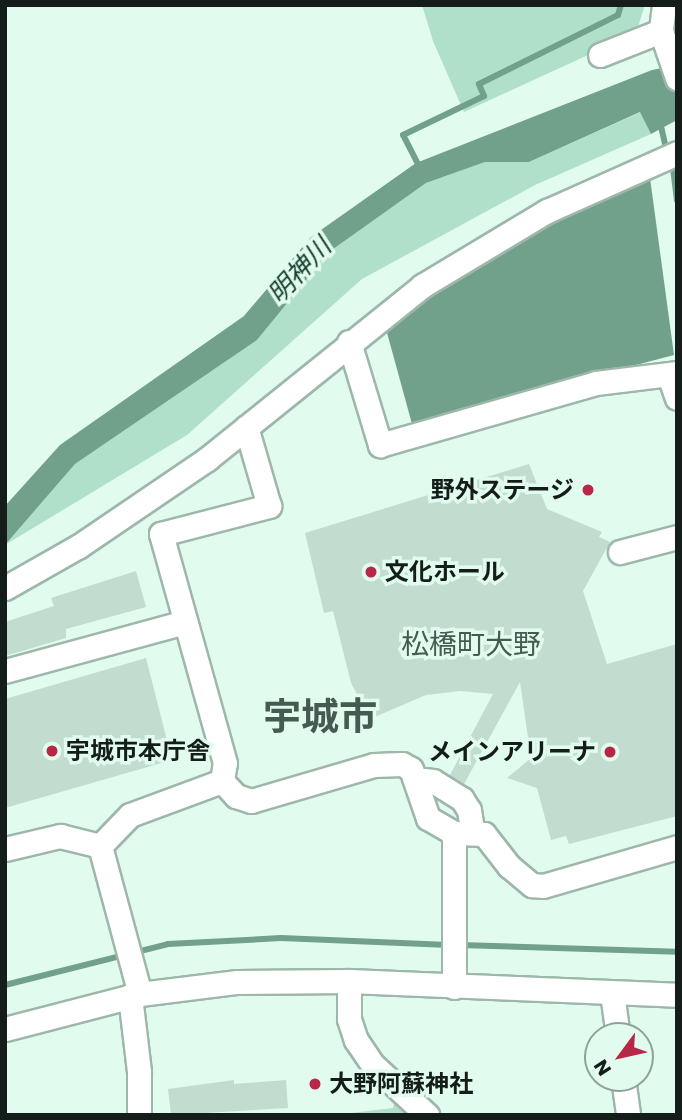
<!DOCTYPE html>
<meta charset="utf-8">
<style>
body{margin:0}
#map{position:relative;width:682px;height:1120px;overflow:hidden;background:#e1fbee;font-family:Poppins,"Noto Sans JP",sans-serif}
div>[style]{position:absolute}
.green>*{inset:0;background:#b0e0ca}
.water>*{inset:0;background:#71a08b}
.stream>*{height:6px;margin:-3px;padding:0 3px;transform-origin:3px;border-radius:3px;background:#71a08b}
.building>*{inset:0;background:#c3dcd0}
.roads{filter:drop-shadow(2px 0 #9eb7ab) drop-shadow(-2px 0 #9eb7ab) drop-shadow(0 2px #9eb7ab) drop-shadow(0 -2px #9eb7ab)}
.minor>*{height:23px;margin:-11.5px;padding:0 11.5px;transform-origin:11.5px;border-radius:11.5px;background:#fff}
.dots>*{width:19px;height:19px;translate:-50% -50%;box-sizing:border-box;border:4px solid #e1fbee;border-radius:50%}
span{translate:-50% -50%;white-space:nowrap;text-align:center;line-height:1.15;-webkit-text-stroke:7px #e1fbee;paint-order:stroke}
.poi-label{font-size:24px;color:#141d19;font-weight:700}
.right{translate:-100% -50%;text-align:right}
.left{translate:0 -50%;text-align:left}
.water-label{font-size:26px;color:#143c2d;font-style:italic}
.quarter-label{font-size:28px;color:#455b51}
.town-label{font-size:38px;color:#455b51;font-weight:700}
.frame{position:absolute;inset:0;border:7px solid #141d19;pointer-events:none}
.north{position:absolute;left:584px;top:1022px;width:70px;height:70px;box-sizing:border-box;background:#e1fbee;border:2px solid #8fa299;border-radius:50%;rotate:237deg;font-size:19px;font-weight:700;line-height:28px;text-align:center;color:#141d19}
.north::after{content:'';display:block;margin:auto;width:24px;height:32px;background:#b82745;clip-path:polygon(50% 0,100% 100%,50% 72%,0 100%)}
</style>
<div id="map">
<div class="green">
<div style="clip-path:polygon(422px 5px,645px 5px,636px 33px,464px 112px,433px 41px)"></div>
<div style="clip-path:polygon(641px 112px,651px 134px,535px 185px,362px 279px,187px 435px,5px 545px,75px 464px,257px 340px,329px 252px,426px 183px,485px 162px,529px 162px)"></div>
<div style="clip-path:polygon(396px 1095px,417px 1115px,334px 1115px,393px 1108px)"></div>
</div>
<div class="water">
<div style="clip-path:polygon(677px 65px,677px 120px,651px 134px,640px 112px,529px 162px,485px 162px,426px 183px,329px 252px,257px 340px,75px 464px,5px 545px,5px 506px,60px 445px,244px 316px,311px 237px,416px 163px,652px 70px)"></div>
<div style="clip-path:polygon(650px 178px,674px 355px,412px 424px,386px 329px,449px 281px,521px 237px)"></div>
</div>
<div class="stream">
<div style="left:660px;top:122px;width:27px;rotate:77deg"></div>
<div style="left:420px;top:168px;width:37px;rotate:-117deg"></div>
<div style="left:403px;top:135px;width:90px;rotate:-25.7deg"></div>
<div style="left:484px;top:96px;width:13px;rotate:-113deg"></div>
<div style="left:479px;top:84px;width:155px;rotate:-26.4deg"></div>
<div style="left:618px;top:15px;width:10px;rotate:-73deg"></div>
<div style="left:673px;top:168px;width:33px;rotate:83deg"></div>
<div style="left:460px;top:945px;width:217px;rotate:1.8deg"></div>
<div style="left:5px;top:985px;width:168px;rotate:-14.1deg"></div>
<div style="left:168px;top:944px;width:113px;rotate:-3deg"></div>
<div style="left:281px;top:938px;width:168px;rotate:2.4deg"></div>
</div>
<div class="building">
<div style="clip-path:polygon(529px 464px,547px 509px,602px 532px,599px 537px,610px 542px,583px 591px,607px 664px,677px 644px,677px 816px,569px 844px,566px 836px,551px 840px,537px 788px,507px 778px,531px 758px,520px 682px,464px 784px,450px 775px,493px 694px,460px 691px,426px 695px,370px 719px,351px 683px,333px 611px,324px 613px,305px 533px)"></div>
<div style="clip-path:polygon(136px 571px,146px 607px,66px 629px,66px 638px,5px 656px,5px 622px,54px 606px,51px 598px)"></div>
<div style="clip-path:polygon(146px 658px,172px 760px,5px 808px,5px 699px)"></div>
<div style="clip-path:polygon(234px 1080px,234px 1084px,286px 1080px,288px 1108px,171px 1115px,168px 1089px)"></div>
</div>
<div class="roads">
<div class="minor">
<div style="left:664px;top:5px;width:26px;rotate:97deg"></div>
<div style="left:661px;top:31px;width:50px;rotate:71.2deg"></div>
<div style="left:600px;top:55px;width:66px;rotate:-21.5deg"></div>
<div style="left:349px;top:342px;width:108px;rotate:73.2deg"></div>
<div style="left:380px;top:445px;width:225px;rotate:-16deg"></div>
<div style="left:596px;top:383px;width:82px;rotate:-7deg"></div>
<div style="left:669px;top:375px;width:24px;rotate:71deg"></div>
<div style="left:620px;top:552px;width:59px;rotate:-14.7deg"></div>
<div style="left:5px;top:588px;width:85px;rotate:-29.6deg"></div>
<div style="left:79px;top:546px;width:155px;rotate:-34.2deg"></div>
<div style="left:207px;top:459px;width:276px;rotate:-38.8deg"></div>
<div style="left:422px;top:286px;width:146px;rotate:-31deg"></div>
<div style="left:547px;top:211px;width:142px;rotate:-24deg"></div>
<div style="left:5px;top:671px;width:187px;rotate:-15.2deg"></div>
<div style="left:415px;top:779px;width:18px;rotate:6deg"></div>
<div style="left:433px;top:781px;width:34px;rotate:32deg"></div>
<div style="left:462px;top:799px;width:13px;rotate:58deg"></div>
<div style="left:469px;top:810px;width:20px;rotate:81deg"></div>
<div style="left:222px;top:781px;width:21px;rotate:47deg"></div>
<div style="left:236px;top:796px;width:16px;rotate:18deg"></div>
<div style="left:251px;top:801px;width:128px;rotate:-16.3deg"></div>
<div style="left:374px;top:765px;width:28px;rotate:-2deg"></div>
<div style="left:402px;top:764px;width:10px;rotate:29deg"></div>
<div style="left:411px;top:769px;width:52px;rotate:70.9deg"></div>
<div style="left:428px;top:818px;width:30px;rotate:30deg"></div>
<div style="left:454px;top:833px;width:30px;rotate:2deg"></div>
<div style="left:484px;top:834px;width:41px;rotate:52deg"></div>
<div style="left:509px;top:866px;width:30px;rotate:40deg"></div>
<div style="left:532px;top:885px;width:11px;rotate:5deg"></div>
<div style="left:543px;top:886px;width:140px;rotate:-16.2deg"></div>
<div style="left:454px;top:833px;width:154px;rotate:90deg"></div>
<div style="left:100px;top:846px;width:153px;rotate:74.9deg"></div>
<div style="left:5px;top:849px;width:57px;rotate:-13.3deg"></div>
<div style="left:60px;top:836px;width:41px;rotate:14deg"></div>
<div style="left:100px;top:846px;width:43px;rotate:-45.9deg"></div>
<div style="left:130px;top:815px;width:98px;rotate:-20.3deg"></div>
<div style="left:222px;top:781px;width:18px;rotate:-81deg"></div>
<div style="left:225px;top:763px;width:238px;rotate:-105.6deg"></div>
<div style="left:161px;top:534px;width:112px;rotate:-14.5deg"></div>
<div style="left:269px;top:506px;width:82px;rotate:-106.2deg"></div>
<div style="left:349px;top:981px;width:38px;rotate:90deg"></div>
<div style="left:349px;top:1019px;width:22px;rotate:72deg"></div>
<div style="left:356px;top:1040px;width:30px;rotate:56deg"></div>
<div style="left:373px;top:1065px;width:74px;rotate:42.8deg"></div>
<div style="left:612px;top:993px;width:43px;rotate:82.1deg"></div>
<div style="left:130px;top:996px;width:77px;rotate:83.2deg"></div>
<div style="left:139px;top:1072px;width:43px;rotate:90deg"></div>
<div style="left:5px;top:1029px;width:139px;rotate:-14.5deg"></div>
<div style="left:140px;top:994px;width:98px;rotate:-7.1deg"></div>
<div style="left:237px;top:982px;width:112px;rotate:-0.5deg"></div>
<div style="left:349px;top:981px;width:328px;rotate:2.4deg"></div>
<div style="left:623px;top:1078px;width:37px;rotate:82deg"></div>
</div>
</div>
<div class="dots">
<div style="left:588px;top:490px;background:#b82745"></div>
<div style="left:371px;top:572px;background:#b82745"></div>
<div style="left:52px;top:751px;background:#b82745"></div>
<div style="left:610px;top:752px;background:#b82745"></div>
<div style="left:315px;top:1084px;background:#b82745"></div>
</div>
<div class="poi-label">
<span class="right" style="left:574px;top:490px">野外ステージ</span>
<span class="left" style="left:385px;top:572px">文化ホール</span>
<span class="left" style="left:66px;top:751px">宇城市本庁舎</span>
<span class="right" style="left:596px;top:752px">メインアリーナ</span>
<span class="left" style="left:329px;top:1084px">大野阿蘇神社</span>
</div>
<div class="water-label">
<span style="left:300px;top:271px;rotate:-47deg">明神川</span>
</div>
<div class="quarter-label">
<span style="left:471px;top:645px">松橋町大野</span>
</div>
<div class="town-label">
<span style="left:320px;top:717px">宇城市</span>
</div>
<div class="frame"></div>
<div class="north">N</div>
</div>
